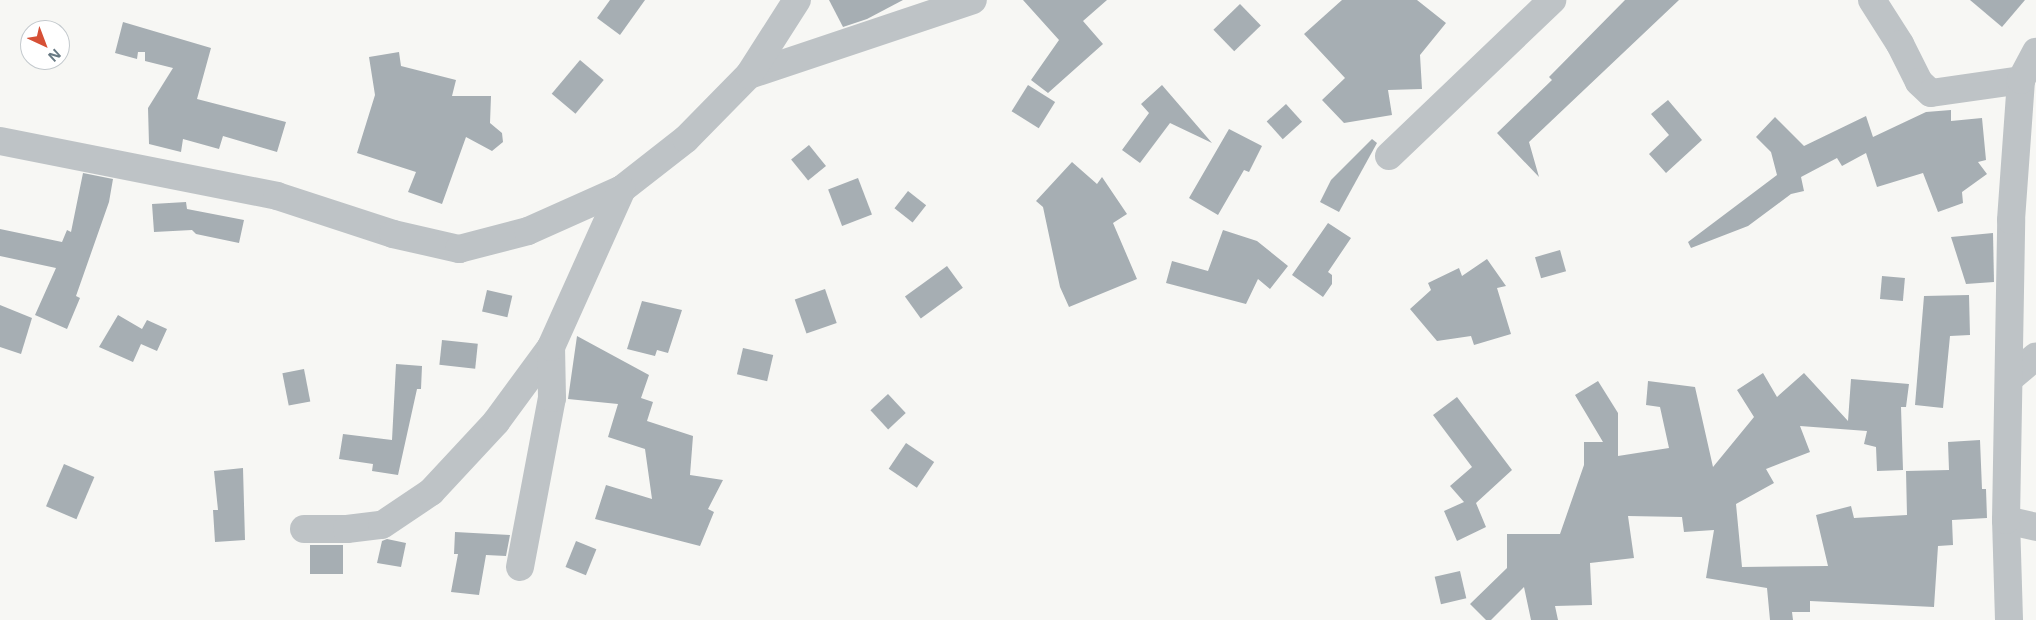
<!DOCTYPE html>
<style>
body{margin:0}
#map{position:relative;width:2036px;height:620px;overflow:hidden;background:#f7f7f4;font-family:"Open Sans",sans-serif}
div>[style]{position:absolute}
.building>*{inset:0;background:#a6aeb3;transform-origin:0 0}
.minor>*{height:28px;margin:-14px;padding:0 14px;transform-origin:14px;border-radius:14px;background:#bec3c6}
span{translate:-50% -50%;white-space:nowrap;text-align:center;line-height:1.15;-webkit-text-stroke:5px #fff;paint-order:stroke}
.north{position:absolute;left:20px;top:20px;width:50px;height:50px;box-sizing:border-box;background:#fff;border:1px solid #c3c9cd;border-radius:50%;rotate:137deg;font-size:14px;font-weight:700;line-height:20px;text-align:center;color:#687983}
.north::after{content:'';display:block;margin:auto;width:18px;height:22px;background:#d65036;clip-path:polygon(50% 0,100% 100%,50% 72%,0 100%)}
</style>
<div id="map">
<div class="building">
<div style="clip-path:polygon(610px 0,645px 0,620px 35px,597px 18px)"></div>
<div style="clip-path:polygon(829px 0,903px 0,867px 19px,843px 27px)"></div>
<div style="clip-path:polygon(1023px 0,1107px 0,1083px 21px,1103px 44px,1048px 93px,1031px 80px,1059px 40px)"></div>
<div style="clip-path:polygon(1342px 0,1417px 0,1446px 23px,1420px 55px,1422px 89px,1388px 90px,1392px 115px,1344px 123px,1322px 100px,1345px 78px,1304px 34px)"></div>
<div style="clip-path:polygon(1625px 0,1679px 0,1529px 142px,1539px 177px,1497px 133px,1552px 80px,1549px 77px)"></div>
<div style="clip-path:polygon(1970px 0,2025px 0,2002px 27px)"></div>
<div style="left:1240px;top:4px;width:30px;height:37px;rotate:46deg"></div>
<div style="clip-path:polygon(123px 22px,211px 48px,197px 99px,286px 122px,277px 152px,223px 136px,219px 149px,183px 139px,181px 152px,149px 144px,148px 108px,173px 68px,145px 61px,145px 52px,138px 52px,137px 59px,115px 53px)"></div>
<div style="clip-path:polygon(399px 52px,401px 66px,456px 80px,452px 96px,491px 96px,490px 123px,502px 133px,503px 142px,492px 151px,466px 137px,442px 204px,408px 192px,416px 172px,357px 153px,375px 95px,369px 57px)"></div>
<div style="left:580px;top:60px;width:31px;height:44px;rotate:40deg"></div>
<div style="left:1028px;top:85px;width:32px;height:31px;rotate:32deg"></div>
<div style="clip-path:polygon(1162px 85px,1212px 143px,1170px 123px,1140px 163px,1122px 150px,1149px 113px,1141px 104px)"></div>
<div style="clip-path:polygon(1668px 100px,1702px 140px,1666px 173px,1649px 154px,1669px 135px,1651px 114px)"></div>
<div style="left:1286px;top:104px;width:24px;height:26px;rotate:48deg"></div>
<div style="clip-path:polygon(1951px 110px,1951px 121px,1982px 118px,1986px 160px,1978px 162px,1987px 174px,1962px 192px,1963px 203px,1938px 212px,1923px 173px,1877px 187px,1866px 153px,1842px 166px,1837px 158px,1801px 177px,1804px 191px,1791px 194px,1748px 226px,1691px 248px,1688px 242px,1777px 175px,1771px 152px,1756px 137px,1775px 117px,1804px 146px,1866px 116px,1873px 137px,1926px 112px)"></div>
<div style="clip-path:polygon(1229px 129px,1262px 146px,1249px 172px,1244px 170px,1218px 215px,1189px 198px)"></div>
<div style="clip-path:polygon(1372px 139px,1377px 143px,1339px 212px,1320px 202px,1331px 180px)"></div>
<div style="left:809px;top:145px;width:27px;height:23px;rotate:51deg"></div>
<div style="clip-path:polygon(1072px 162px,1097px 184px,1102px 177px,1127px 214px,1113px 223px,1137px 279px,1069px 307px,1060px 287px,1043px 207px,1036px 201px)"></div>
<div style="clip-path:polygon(83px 173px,113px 179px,109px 202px,76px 296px,80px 298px,67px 329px,35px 315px,56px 268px,0 256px,0 229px,62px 242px,67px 230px,71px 232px)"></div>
<div style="left:858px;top:178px;width:39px;height:32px;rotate:69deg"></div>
<div style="left:908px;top:191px;width:23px;height:22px;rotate:38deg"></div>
<div style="clip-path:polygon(186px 202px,187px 209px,244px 220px,239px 243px,196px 234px,192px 230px,154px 232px,152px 204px)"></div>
<div style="clip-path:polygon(1328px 223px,1351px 238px,1328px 272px,1332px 275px,1332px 284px,1323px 297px,1292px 275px)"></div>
<div style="clip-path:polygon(1223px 230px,1257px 241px,1288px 266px,1270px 289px,1258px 279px,1246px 304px,1166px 283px,1172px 261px,1208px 271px)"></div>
<div style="clip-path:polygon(1993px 233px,1994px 282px,1966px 284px,1951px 237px)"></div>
<div style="left:1560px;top:250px;width:22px;height:26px;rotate:74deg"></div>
<div style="clip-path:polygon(1487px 259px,1506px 286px,1497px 288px,1511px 334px,1474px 345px,1471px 336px,1437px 341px,1410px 309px,1431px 290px,1428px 283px,1459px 268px,1462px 276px)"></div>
<div style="left:947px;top:266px;width:27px;height:52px;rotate:54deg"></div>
<div style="left:1882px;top:276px;width:23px;height:23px;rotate:5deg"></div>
<div style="left:825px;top:289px;width:36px;height:32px;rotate:71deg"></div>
<div style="left:487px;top:290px;width:26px;height:22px;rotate:13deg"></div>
<div style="clip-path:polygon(1969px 295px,1970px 335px,1950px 336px,1943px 408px,1915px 405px,1924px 296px)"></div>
<div style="clip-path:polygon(642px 301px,682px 310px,668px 353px,657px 350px,655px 356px,627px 349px)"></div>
<div style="clip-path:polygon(0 305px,32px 318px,21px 354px,0 347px)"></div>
<div style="clip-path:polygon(118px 315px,142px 329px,147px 320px,167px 329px,157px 351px,141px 344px,133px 362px,99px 347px)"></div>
<div style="clip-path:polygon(577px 336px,649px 375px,641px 398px,653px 402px,647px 421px,693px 436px,690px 475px,723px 480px,708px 509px,714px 512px,700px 546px,595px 519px,606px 485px,652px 499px,645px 449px,608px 437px,618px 404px,568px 399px)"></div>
<div style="left:442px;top:340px;width:36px;height:25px;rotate:6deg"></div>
<div style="left:743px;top:348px;width:31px;height:27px;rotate:13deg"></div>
<div style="clip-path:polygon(396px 364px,422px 366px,421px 389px,417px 389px,398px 475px,372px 471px,373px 464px,339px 459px,343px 434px,392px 440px)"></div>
<div style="left:304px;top:369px;width:33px;height:22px;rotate:79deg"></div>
<div style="clip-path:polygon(1763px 373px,1777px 397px,1804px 373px,1848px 421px,1851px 379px,1909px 384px,1906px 407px,1901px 407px,1903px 470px,1877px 471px,1876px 447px,1864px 444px,1867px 431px,1800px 426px,1810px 452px,1766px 469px,1774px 483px,1736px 504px,1742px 567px,1828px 566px,1816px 515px,1851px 506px,1854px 518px,1907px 515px,1906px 471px,1949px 470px,1948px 442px,1980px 440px,1982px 489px,1986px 489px,1987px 518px,1952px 520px,1953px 545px,1938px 546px,1934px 607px,1810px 601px,1810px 612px,1792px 612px,1793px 620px,1770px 620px,1767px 588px,1706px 578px,1714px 530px,1684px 532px,1682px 517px,1628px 516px,1634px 558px,1590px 563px,1592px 605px,1555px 606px,1558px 620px,1531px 620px,1524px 587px,1491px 620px,1486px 620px,1470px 604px,1507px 568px,1507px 534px,1560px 534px,1584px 465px,1584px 442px,1603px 442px,1575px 395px,1598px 381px,1618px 413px,1618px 456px,1669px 448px,1660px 407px,1646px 405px,1648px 381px,1695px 387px,1713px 467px,1754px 417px,1737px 390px)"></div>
<div style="left:888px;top:394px;width:26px;height:24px;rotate:47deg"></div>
<div style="clip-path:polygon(1457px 397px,1512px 470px,1476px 503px,1486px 527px,1457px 541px,1444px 511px,1464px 502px,1450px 486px,1472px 467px,1433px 415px)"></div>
<div style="left:906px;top:443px;width:34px;height:31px;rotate:34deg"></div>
<div style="left:64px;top:464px;width:33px;height:46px;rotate:23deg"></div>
<div style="clip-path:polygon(243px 468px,245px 540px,215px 542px,213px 510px,218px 510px,214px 471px)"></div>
<div style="clip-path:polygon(455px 532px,510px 535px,506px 556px,486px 555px,479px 595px,451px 592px,458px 554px,454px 554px)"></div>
<div style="clip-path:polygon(387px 539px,406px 543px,401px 567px,377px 563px,382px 541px)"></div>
<div style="left:576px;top:541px;width:22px;height:28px;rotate:22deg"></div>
<div style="left:310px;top:545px;width:33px;height:29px"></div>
<div style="left:1460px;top:571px;width:28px;height:26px;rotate:77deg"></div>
</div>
<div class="minor">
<div style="left:1872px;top:0;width:52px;rotate:57.5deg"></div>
<div style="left:1900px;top:44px;width:42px;rotate:63.4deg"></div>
<div style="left:1919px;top:82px;width:16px;rotate:43deg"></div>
<div style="left:1931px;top:93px;width:91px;rotate:-8.2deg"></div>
<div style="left:749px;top:75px;width:236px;rotate:-18.5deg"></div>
<div style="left:0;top:141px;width:282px;rotate:11.2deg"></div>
<div style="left:277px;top:196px;width:122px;rotate:18.1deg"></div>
<div style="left:393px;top:234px;width:68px;rotate:12.8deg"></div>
<div style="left:459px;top:249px;width:71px;rotate:-14.6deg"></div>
<div style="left:528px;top:231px;width:103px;rotate:-24.1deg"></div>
<div style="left:622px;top:189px;width:81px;rotate:-38deg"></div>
<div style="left:686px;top:139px;width:90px;rotate:-45.5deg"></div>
<div style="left:749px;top:75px;width:89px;rotate:-57.4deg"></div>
<div style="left:1389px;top:156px;width:226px;rotate:-43.7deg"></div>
<div style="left:2009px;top:379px;width:35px;rotate:-40deg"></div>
<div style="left:2006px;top:520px;width:31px;rotate:13deg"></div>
<div style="left:304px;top:529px;width:43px"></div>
<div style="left:347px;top:529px;width:35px;rotate:-7deg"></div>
<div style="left:382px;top:525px;width:59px;rotate:-34deg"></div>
<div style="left:431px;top:492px;width:96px;rotate:-47.1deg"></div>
<div style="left:496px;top:422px;width:93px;rotate:-53.7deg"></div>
<div style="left:520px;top:567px;width:172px;rotate:-79.3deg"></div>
<div style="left:552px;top:398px;width:51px;rotate:-91.1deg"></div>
<div style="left:551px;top:347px;width:173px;rotate:-65.8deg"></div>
<div style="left:2009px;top:620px;width:100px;rotate:-91.7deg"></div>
<div style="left:2006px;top:520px;width:300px;rotate:-89deg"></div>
<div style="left:2011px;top:220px;width:140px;rotate:-85.9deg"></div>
<div style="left:2021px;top:80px;width:32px;rotate:-62deg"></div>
</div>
<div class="north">N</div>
</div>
